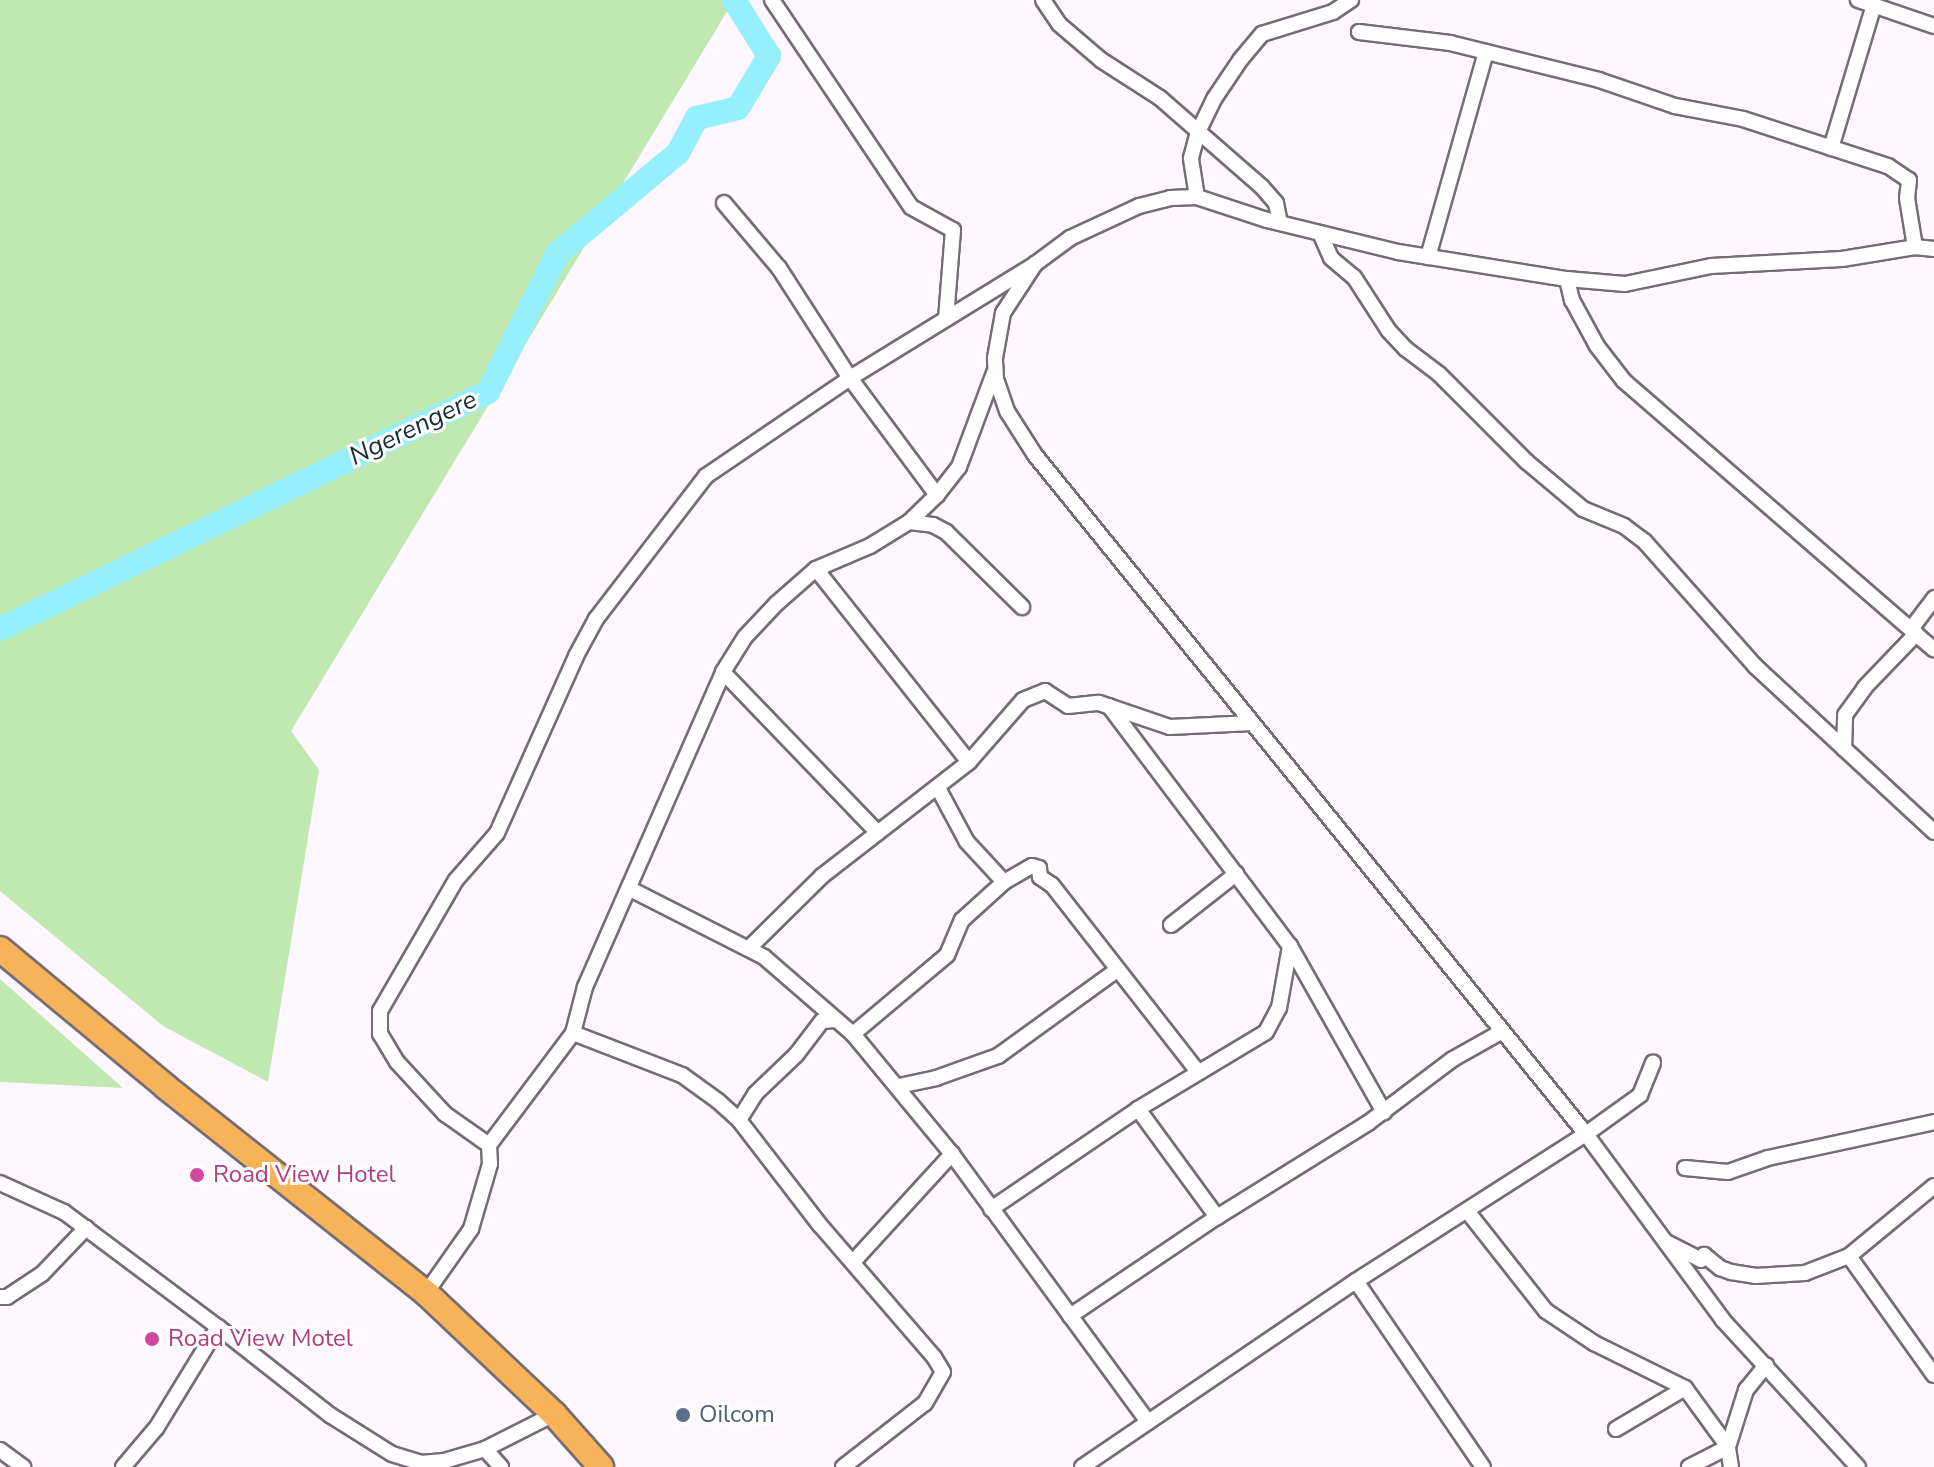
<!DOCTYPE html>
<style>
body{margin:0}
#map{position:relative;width:1934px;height:1467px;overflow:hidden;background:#fef7ff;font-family:"Nunito Sans",sans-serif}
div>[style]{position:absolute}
.green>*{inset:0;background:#bfe9b1}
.river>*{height:24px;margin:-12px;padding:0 12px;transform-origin:12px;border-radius:12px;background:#96effc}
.roads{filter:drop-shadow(2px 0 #746d75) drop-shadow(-2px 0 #746d75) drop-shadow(0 2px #746d75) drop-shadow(0 -2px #746d75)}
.street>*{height:14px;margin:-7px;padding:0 7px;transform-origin:7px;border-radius:7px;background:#fff}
.highway>*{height:24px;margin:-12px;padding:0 12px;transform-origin:12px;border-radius:12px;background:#f8b257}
.dots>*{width:22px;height:22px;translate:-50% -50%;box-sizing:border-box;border:4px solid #fff;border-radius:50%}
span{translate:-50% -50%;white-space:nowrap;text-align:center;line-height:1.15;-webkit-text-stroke:6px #fff;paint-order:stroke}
.hotel-label{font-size:24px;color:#b23c85}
.left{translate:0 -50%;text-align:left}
.service-label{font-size:24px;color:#4e5e75}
.water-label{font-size:26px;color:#192e31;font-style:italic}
</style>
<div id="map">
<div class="green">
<div style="clip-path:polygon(0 0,734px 0,291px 731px,319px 770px,268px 1082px,163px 1026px,0 891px)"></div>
<div style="clip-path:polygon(0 979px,123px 1088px,0 1082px)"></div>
</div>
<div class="river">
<div style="left:0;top:629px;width:543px;rotate:-25.9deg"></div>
<div style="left:488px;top:392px;width:154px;rotate:-63.4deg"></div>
<div style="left:557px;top:254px;width:158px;rotate:-39.9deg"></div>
<div style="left:678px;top:153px;width:40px;rotate:-62deg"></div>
<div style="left:697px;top:118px;width:42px;rotate:-13.7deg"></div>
<div style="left:738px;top:108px;width:61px;rotate:-59.2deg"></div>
<div style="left:769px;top:56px;width:66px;rotate:-122deg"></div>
</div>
<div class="roads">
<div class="street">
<div style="left:772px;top:0;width:249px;rotate:56.1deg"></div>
<div style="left:911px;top:207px;width:48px;rotate:28.7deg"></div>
<div style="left:953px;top:230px;width:88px;rotate:94.5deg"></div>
<div style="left:1043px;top:0;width:29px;rotate:56deg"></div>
<div style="left:1059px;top:24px;width:55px;rotate:40.6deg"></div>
<div style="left:1101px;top:60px;width:70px;rotate:32.8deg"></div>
<div style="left:1160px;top:98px;width:135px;rotate:41.1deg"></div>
<div style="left:1262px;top:187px;width:21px;rotate:49deg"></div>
<div style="left:1276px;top:203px;width:20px;rotate:79deg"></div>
<div style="left:1858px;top:0;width:80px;rotate:18.9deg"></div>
<div style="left:1359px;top:32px;width:92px;rotate:6.9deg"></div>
<div style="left:1450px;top:43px;width:154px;rotate:13.9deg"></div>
<div style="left:1599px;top:80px;width:80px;rotate:18.9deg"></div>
<div style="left:1675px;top:106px;width:69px;rotate:10.8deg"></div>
<div style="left:1743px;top:119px;width:152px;rotate:18deg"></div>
<div style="left:1888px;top:166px;width:25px;rotate:34deg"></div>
<div style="left:1909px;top:180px;width:18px;rotate:96deg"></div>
<div style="left:1907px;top:198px;width:50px;rotate:80.7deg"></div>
<div style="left:1831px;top:148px;width:146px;rotate:-73.3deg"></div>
<div style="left:1197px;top:197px;width:39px;rotate:-99deg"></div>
<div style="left:1191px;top:158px;width:27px;rotate:-75deg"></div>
<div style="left:1198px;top:132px;width:37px;rotate:-64deg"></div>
<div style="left:1214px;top:99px;width:48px;rotate:-56deg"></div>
<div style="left:1241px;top:59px;width:33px;rotate:-50deg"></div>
<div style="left:1262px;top:34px;width:74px;rotate:-17.2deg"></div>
<div style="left:1333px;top:12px;width:22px;rotate:-34deg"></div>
<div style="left:724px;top:203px;width:85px;rotate:49.8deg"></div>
<div style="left:779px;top:268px;width:131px;rotate:57.2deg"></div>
<div style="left:850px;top:378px;width:146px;rotate:53.4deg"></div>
<div style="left:1320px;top:233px;width:27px;rotate:66deg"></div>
<div style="left:1331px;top:258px;width:30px;rotate:40deg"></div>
<div style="left:1354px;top:277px;width:64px;rotate:57.1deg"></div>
<div style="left:1389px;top:331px;width:25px;rotate:47deg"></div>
<div style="left:1406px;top:349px;width:41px;rotate:37.1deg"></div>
<div style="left:1439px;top:374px;width:124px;rotate:45deg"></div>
<div style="left:1527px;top:462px;width:73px;rotate:40deg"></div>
<div style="left:1583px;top:509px;width:44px;rotate:22.5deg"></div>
<div style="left:1624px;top:526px;width:26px;rotate:37deg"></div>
<div style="left:1645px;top:542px;width:166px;rotate:48.4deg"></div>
<div style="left:1755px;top:666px;width:244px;rotate:42.8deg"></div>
<div style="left:1428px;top:257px;width:213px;rotate:-74.2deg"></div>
<div style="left:1567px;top:279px;width:22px;rotate:77deg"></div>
<div style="left:1572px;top:300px;width:52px;rotate:61.5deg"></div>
<div style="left:1597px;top:346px;width:44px;rotate:52.4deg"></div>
<div style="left:1624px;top:381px;width:410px;rotate:40.9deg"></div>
<div style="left:909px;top:522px;width:24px;rotate:7deg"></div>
<div style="left:933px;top:525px;width:15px;rotate:28deg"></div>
<div style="left:946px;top:532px;width:107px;rotate:44.6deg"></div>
<div style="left:816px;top:569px;width:246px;rotate:51.6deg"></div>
<div style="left:1911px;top:629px;width:39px;rotate:-53deg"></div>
<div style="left:723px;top:672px;width:223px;rotate:46.1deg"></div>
<div style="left:1109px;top:706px;width:301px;rotate:53deg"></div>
<div style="left:1290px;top:946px;width:191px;rotate:60.5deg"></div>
<div style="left:1844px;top:749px;width:34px;rotate:-88deg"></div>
<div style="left:1845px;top:715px;width:34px;rotate:-54deg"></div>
<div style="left:1865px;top:687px;width:74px;rotate:-46.1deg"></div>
<div style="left:938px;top:788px;width:61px;rotate:61.8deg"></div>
<div style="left:967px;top:842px;width:54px;rotate:47.2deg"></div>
<div style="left:630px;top:889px;width:150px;rotate:26.9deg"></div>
<div style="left:764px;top:957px;width:118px;rotate:40.9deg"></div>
<div style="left:853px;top:1034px;width:156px;rotate:50.5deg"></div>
<div style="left:952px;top:1154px;width:332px;rotate:53.8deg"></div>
<div style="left:1171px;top:925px;width:83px;rotate:-38.1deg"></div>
<div style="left:749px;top:948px;width:103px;rotate:-44.6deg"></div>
<div style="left:822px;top:876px;width:186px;rotate:-37.8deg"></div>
<div style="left:969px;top:762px;width:82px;rotate:-48.9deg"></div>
<div style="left:1023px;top:700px;width:24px;rotate:-22deg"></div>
<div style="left:1045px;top:691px;width:27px;rotate:33deg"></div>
<div style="left:1068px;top:706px;width:31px;rotate:-6deg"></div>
<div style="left:1099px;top:703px;width:75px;rotate:18.7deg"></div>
<div style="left:1170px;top:727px;width:82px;rotate:-2.8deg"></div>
<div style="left:573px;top:1033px;width:117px;rotate:21.1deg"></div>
<div style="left:682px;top:1075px;width:44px;rotate:35.8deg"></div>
<div style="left:718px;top:1101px;width:28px;rotate:42deg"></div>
<div style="left:739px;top:1120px;width:133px;rotate:52.4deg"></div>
<div style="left:820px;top:1225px;width:174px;rotate:49.2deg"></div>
<div style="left:934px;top:1357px;width:17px;rotate:59deg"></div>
<div style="left:943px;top:1372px;width:36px;rotate:120deg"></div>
<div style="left:925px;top:1403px;width:104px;rotate:142deg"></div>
<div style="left:853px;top:1034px;width:123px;rotate:-40deg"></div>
<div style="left:947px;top:955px;width:38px;rotate:-67deg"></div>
<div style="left:962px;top:920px;width:57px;rotate:-42.1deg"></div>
<div style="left:1004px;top:882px;width:32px;rotate:-30deg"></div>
<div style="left:1032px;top:866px;width:7px;rotate:16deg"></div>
<div style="left:1039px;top:868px;width:9px;rotate:84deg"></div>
<div style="left:1040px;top:877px;width:14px;rotate:34deg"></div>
<div style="left:1052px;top:885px;width:237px;rotate:52deg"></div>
<div style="left:899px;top:1086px;width:38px;rotate:-12deg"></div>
<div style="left:936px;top:1078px;width:66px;rotate:-19.5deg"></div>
<div style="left:998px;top:1056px;width:147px;rotate:-35.9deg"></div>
<div style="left:1138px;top:1109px;width:134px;rotate:53.8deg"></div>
<div style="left:739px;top:1120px;width:31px;rotate:-58deg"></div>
<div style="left:755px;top:1094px;width:57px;rotate:-43.6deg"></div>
<div style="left:796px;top:1055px;width:43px;rotate:-52.6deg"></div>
<div style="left:822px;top:1021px;width:14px;rotate:-4deg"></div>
<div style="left:489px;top:1145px;width:54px;rotate:-144.8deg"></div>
<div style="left:445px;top:1114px;width:71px;rotate:-132.7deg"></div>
<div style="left:397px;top:1062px;width:33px;rotate:-121deg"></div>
<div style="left:380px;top:1034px;width:23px;rotate:-90deg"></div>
<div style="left:380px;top:1011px;width:151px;rotate:-59.9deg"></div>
<div style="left:456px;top:880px;width:62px;rotate:-48.9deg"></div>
<div style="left:497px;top:833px;width:194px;rotate:-65.9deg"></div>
<div style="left:576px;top:656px;width:42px;rotate:-61.6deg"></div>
<div style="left:596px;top:619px;width:180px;rotate:-52.4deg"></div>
<div style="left:706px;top:476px;width:174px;rotate:-34.2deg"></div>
<div style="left:850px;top:378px;width:214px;rotate:-31.6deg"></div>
<div style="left:1685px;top:1168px;width:43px;rotate:5.3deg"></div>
<div style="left:1728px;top:1172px;width:42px;rotate:-19.3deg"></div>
<div style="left:1768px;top:1158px;width:170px;rotate:-12.2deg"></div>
<div style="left:0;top:1183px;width:70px;rotate:24.4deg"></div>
<div style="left:64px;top:1212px;width:192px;rotate:36.8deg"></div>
<div style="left:218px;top:1327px;width:142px;rotate:38.2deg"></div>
<div style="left:330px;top:1415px;width:73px;rotate:32.2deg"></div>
<div style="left:392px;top:1454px;width:30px;rotate:17deg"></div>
<div style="left:421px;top:1463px;width:23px;rotate:-5deg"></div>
<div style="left:444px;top:1461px;width:43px;rotate:-16.3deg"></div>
<div style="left:485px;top:1449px;width:77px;rotate:-26.9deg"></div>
<div style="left:991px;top:1209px;width:178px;rotate:-34.2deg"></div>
<div style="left:1138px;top:1109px;width:149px;rotate:-31deg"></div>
<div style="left:1266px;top:1032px;width:27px;rotate:-62deg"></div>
<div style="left:1279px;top:1008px;width:63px;rotate:-79.9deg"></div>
<div style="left:1468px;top:1212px;width:126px;rotate:51.8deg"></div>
<div style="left:1546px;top:1311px;width:58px;rotate:33.7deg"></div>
<div style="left:1594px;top:1343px;width:102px;rotate:26.3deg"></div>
<div style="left:1666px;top:1242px;width:39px;rotate:27deg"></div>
<div style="left:1701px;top:1260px;width:6px;rotate:-59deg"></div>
<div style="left:1704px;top:1255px;width:21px;rotate:39deg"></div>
<div style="left:1720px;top:1268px;width:12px;rotate:20deg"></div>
<div style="left:1731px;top:1272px;width:24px;rotate:9deg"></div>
<div style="left:1755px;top:1276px;width:50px;rotate:-3.4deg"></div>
<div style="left:1805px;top:1273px;width:47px;rotate:-21.1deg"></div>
<div style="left:1849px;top:1256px;width:110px;rotate:-39.5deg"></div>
<div style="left:1849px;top:1256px;width:146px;rotate:54.5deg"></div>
<div style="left:853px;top:1262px;width:147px;rotate:-47.5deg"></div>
<div style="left:1356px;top:1281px;width:225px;rotate:55.7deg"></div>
<div style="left:426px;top:1293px;width:78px;rotate:-54.9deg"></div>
<div style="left:471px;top:1229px;width:68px;rotate:-73.7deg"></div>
<div style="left:490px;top:1164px;width:19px;rotate:-93deg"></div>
<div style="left:489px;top:1145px;width:140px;rotate:-53.1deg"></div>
<div style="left:573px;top:1033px;width:48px;rotate:-75.4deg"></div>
<div style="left:585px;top:987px;width:344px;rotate:-66.3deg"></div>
<div style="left:723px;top:672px;width:41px;rotate:-57.8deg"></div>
<div style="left:745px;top:637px;width:45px;rotate:-46.8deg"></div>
<div style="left:776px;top:604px;width:53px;rotate:-41.2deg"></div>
<div style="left:816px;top:569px;width:59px;rotate:-23.1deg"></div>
<div style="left:870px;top:546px;width:46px;rotate:-31.6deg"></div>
<div style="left:909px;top:522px;width:39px;rotate:-44deg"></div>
<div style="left:937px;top:495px;width:36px;rotate:-52deg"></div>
<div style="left:959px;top:467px;width:100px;rotate:-69.6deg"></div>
<div style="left:0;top:1297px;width:7px"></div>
<div style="left:7px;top:1297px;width:42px;rotate:-33.3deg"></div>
<div style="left:42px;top:1274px;width:64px;rotate:-46.3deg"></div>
<div style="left:1070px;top:1316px;width:177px;rotate:-34deg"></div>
<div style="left:1217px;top:1217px;width:178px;rotate:-31.9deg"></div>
<div style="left:1368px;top:1123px;width:106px;rotate:-37deg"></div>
<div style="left:1453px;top:1059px;width:55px;rotate:-29.4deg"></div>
<div style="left:1616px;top:1429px;width:80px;rotate:-30.7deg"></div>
<div style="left:1685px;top:1388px;width:73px;rotate:53.9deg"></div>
<div style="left:1728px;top:1447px;width:44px;rotate:152.9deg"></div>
<div style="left:485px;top:1449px;width:24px;rotate:48deg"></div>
<div style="left:0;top:1450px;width:29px;rotate:36deg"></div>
<div style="left:123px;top:1467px;width:52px;rotate:-49.6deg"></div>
<div style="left:157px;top:1427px;width:117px;rotate:-58.6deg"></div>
<div style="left:1082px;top:1467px;width:331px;rotate:-34.2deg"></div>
<div style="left:1356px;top:1281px;width:273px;rotate:-32.6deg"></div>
<div style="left:1586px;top:1134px;width:67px;rotate:-35.8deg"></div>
<div style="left:1640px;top:1095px;width:35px;rotate:-68deg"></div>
<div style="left:1731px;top:1467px;width:20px;rotate:-99deg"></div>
<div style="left:1728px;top:1447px;width:60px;rotate:-72.5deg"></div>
<div style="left:1746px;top:1390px;width:32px;rotate:-51deg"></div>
<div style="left:1858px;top:1467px;width:200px;rotate:-132.6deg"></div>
<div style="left:1723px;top:1320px;width:231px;rotate:-126.4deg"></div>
<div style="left:1586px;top:1134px;width:874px;rotate:-129.06deg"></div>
<div style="left:1035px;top:455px;width:52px;rotate:-122.5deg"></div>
<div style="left:1007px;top:411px;width:34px;rotate:-109deg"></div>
<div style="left:996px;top:379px;width:21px;rotate:-93deg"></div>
<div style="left:995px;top:358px;width:46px;rotate:-79.9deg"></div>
<div style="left:1003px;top:313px;width:59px;rotate:-56.9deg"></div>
<div style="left:1035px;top:264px;width:44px;rotate:-36.6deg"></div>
<div style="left:1070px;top:238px;width:76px;rotate:-24.9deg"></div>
<div style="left:1139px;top:206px;width:32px;rotate:-14deg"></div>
<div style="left:1170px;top:198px;width:27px;rotate:-2deg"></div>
<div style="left:1197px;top:197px;width:74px;rotate:18.2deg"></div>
<div style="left:1267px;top:220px;width:135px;rotate:13.7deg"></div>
<div style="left:1398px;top:252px;width:171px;rotate:9.1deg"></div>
<div style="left:1567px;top:279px;width:58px;rotate:4.9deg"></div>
<div style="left:1625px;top:284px;width:88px;rotate:-11.8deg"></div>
<div style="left:1711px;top:266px;width:131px;rotate:-3.1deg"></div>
<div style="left:1842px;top:259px;width:74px;rotate:-9.3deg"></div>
<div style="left:1915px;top:247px;width:19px;rotate:6deg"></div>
</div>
<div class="highway">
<div style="left:0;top:949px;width:216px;rotate:39.7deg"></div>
<div style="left:166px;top:1087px;width:332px;rotate:38.4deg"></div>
<div style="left:426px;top:1293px;width:176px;rotate:43.4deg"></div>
<div style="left:554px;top:1414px;width:71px;rotate:48.4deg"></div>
</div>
</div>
<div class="dots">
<div style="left:197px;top:1175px;background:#d1479c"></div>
<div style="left:152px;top:1339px;background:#d1479c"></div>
<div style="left:683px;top:1415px;background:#5c6f8a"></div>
</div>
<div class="hotel-label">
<span class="left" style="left:213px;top:1175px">Road View Hotel</span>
<span class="left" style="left:168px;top:1339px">Road View Motel</span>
</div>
<div class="service-label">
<span class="left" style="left:699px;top:1415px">Oilcom</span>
</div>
<div class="water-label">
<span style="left:413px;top:428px;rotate:-26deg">Ngerengere</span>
</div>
</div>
